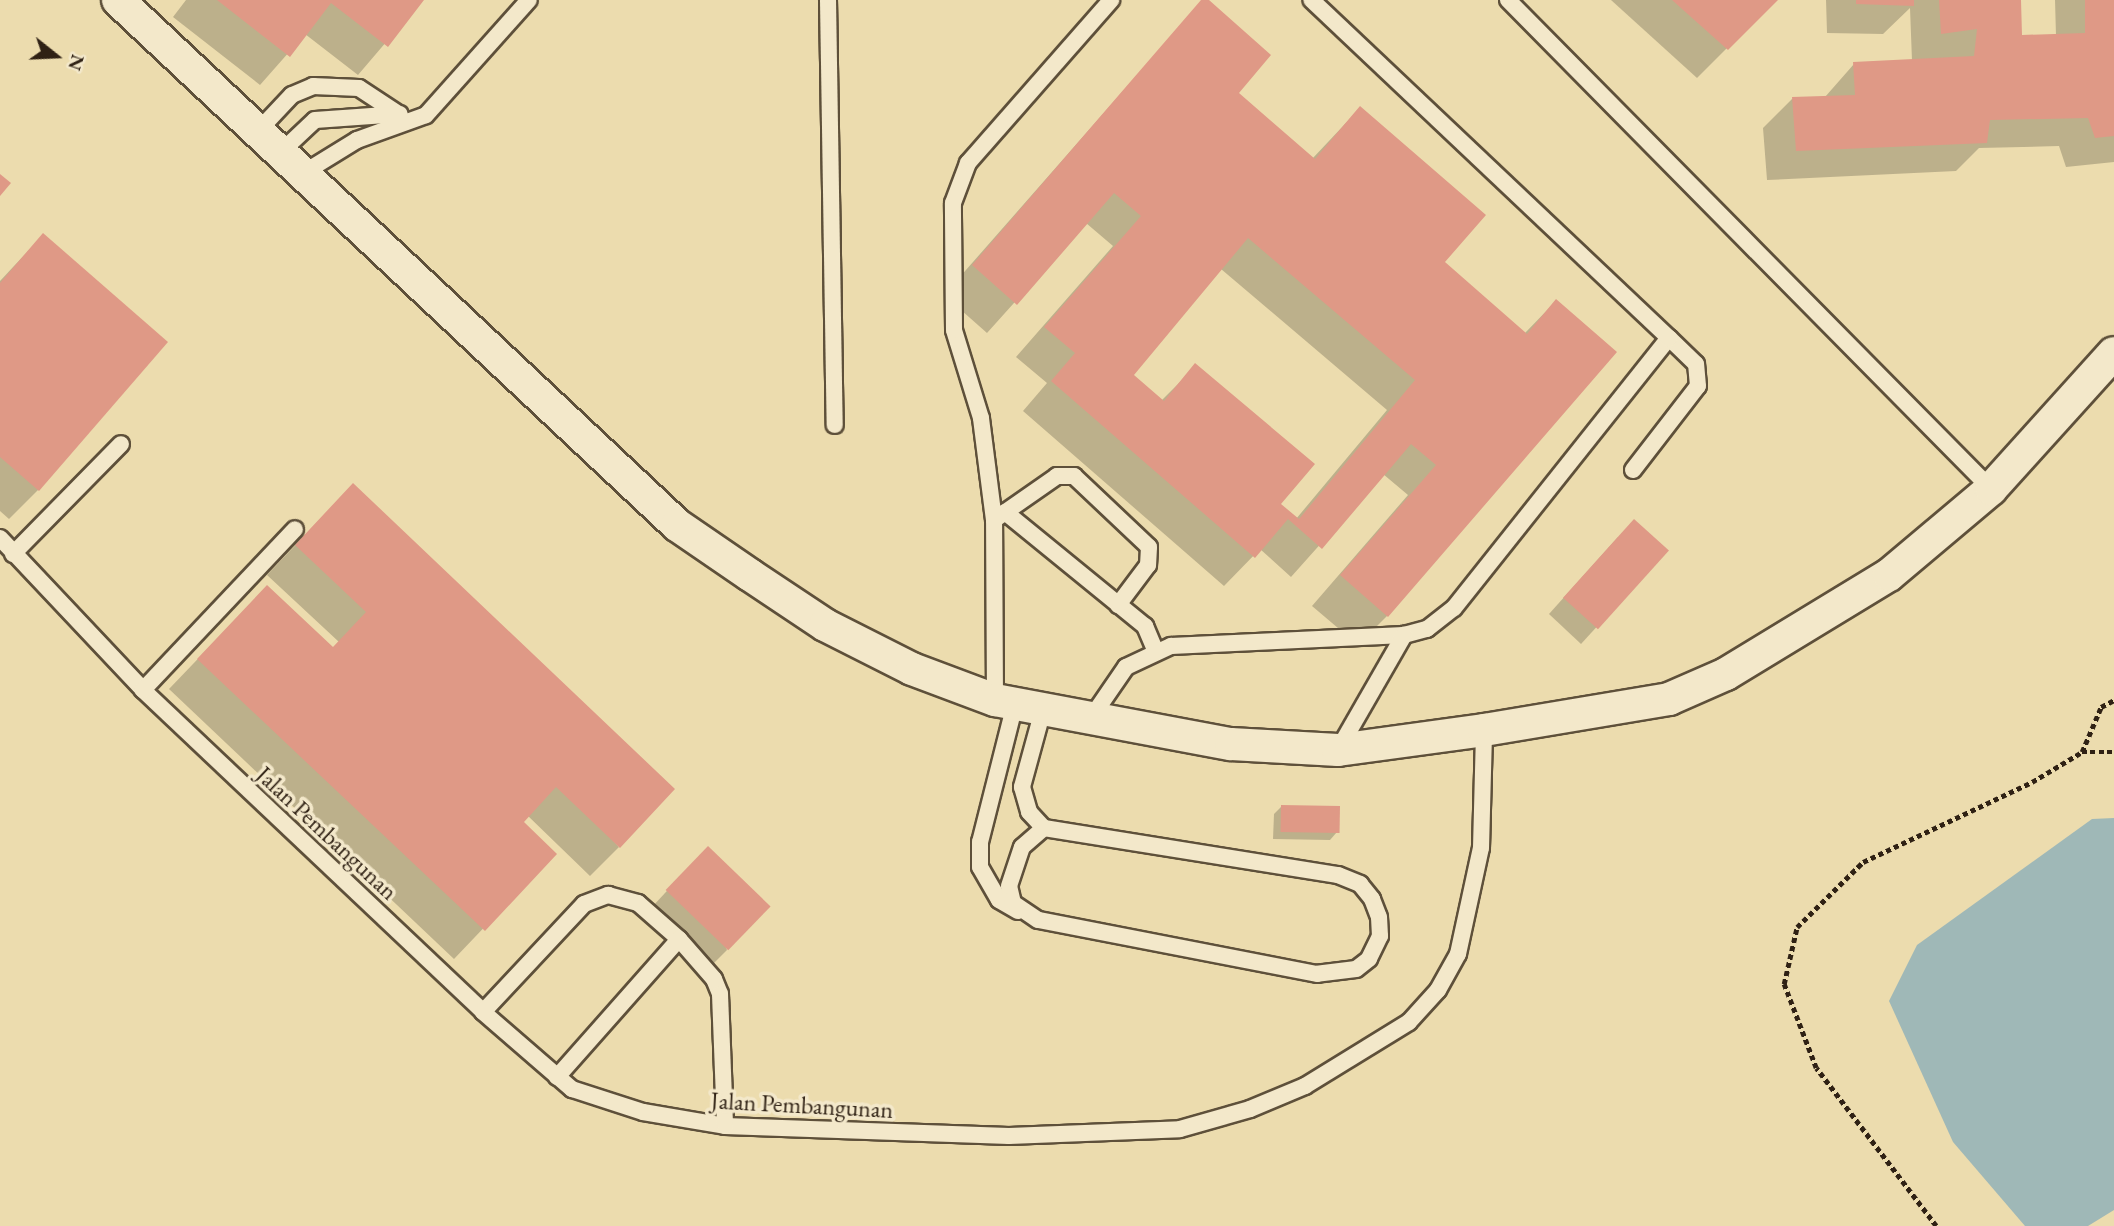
<!DOCTYPE html>
<style>
body{margin:0}
#map{position:relative;width:2114px;height:1226px;overflow:hidden;background:#ecdcae;font-family:"EB Garamond",serif}
div>[style]{position:absolute}
.water>*{inset:0;background:#9fb8b7}
.shadow>*{inset:0;background:#0003}
.building>*{inset:0;background:#df9986;transform-origin:0 0}
.path>*{height:4.5px;margin-top:-2.25px;transform-origin:0;background:repeating-linear-gradient(90deg,#2f2114 0 5px,transparent 0 8.5px)}
.roads{filter:drop-shadow(2px 0 #5e503a) drop-shadow(-2px 0 #5e503a) drop-shadow(0 2px #5e503a) drop-shadow(0 -2px #5e503a)}
.lane>*{height:16px;margin:-8px;padding:0 8px;transform-origin:8px;border-radius:8px;background:#f3e8ca}
.street>*{height:32px;margin:-16px;padding:0 16px;transform-origin:16px;border-radius:16px;background:#f3e8ca}
span{translate:-50% -50%;white-space:nowrap;text-align:center;line-height:1.15;-webkit-text-stroke:7px #f3e8ca;paint-order:stroke}
.street-label{font-size:24px;color:#2f2114}
.north{position:absolute;left:21px;top:21px;width:70px;height:70px;-webkit-text-stroke:5px #f3e8ca;paint-order:stroke;rotate:108deg;font-size:19px;font-weight:700;line-height:28px;text-align:center;color:#2f2114}
.north::after{content:'';display:block;margin:auto;width:24px;height:32px;background:#2f2114;clip-path:polygon(50% 0,100% 100%,50% 72%,0 100%)}
</style>
<div id="map">
<div class="water">
<div style="clip-path:polygon(2114px 818px,2114px 1210px,2088px 1226px,2025px 1226px,1953px 1142px,1889px 1001px,1917px 945px,2092px 819px)"></div>
</div>
<div class="shadow">
<div style="clip-path:polygon(186px 0,422px 0,358px 75px,305px 34px,260px 85px,173px 17px)"></div>
<div style="clip-path:polygon(evenodd,1203px 0,1236px 93px,1312px 159px,1360px 108px,1443px 263px,1524px 334px,1556px 301px,1387px 616px,1358px 645px,1312px 606px,1408px 495px,1383px 474px,1291px 577px,1260px 549px,1224px 586px,1023px 411px,1047px 383px,1016px 357px,1113px 246px,1086px 223px,987px 333px,944px 295px,1203px 0,1221px 269px,1387px 410px,1296px 519px,1278px 504px,1196px 366px,1161px 401px,1131px 376px,1221px 269px)"></div>
<div style="clip-path:polygon(1611px 0,1775px 0,1697px 78px)"></div>
<div style="clip-path:polygon(1826px 0,2019px 0,2020px 37px,2056px 36px,2055px 0,2114px 0,2114px 162px,2066px 167px,2059px 146px,1979px 148px,1956px 171px,1767px 180px,1763px 128px,1792px 99px,1825px 97px,1854px 64px,1912px 61px,1910px 8px,1883px 34px,1827px 33px)"></div>
<div style="clip-path:polygon(43px 235px,38px 490px,9px 519px,0 511px,0 281px)"></div>
<div style="clip-path:polygon(324px 515px,619px 847px,590px 876px,527px 815px,521px 822px,554px 854px,454px 959px,169px 689px,238px 617px,332px 649px,339px 642px,267px 575px)"></div>
<div style="clip-path:polygon(1618px 537px,1666px 551px,1581px 644px,1549px 614px)"></div>
<div style="clip-path:polygon(1281px 807px,1337px 832px,1330px 840px,1273px 839px,1274px 814px)"></div>
<div style="clip-path:polygon(692px 864px,727px 950px,712px 965px,652px 907px)"></div>
</div>
<div class="building">
<div style="clip-path:polygon(217px 0,424px 0,388px 47px,331px 3px,290px 57px)"></div>
<div style="clip-path:polygon(evenodd,1201px 0,1209px 0,1271px 55px,1239px 93px,1315px 159px,1360px 106px,1486px 215px,1445px 262px,1527px 334px,1556px 299px,1617px 352px,1388px 617px,1340px 575px,1436px 465px,1411px 444px,1322px 549px,1288px 519px,1255px 558px,1051px 381px,1075px 353px,1044px 327px,1141px 216px,1114px 193px,1017px 305px,972px 265px,1201px 0,1248px 238px,1415px 380px,1299px 519px,1281px 504px,1315px 464px,1195px 363px,1164px 401px,1134px 375px,1248px 238px)"></div>
<div style="clip-path:polygon(1672px 0,1778px 0,1728px 50px)"></div>
<div style="clip-path:polygon(1856px 0,1914px 0,1914px 6px,1856px 4px)"></div>
<div style="clip-path:polygon(1939px 0,2021px 0,2022px 35px,2085px 33px,2085px 0,2114px 0,2114px 136px,2095px 138px,2088px 118px,1990px 120px,1987px 143px,1796px 151px,1792px 97px,1855px 95px,1853px 62px,1974px 56px,1977px 29px,1941px 34px)"></div>
<div style="clip-path:polygon(0 174px,11px 183px,0 196px)"></div>
<div style="clip-path:polygon(43px 233px,168px 342px,39px 491px,0 457px,0 283px)"></div>
<div style="clip-path:polygon(353px 483px,675px 789px,620px 848px,556px 787px,524px 822px,557px 854px,485px 931px,197px 659px,267px 585px,333px 647px,366px 612px,295px 545px)"></div>
<div style="left:1634px;top:519px;width:47px;height:106px;rotate:42deg"></div>
<div style="left:1281px;top:805px;width:59px;height:27px;rotate:1deg"></div>
<div style="left:708px;top:846px;width:87px;height:61px;rotate:44deg"></div>
</div>
<div class="path">
<div style="left:2082px;top:752px;width:49px;rotate:-67.1deg"></div>
<div style="left:2101px;top:707px;width:15px;rotate:-28deg"></div>
<div style="left:1936px;top:1226px;width:198px;rotate:-127.2deg"></div>
<div style="left:1816px;top:1068px;width:90px;rotate:-110.9deg"></div>
<div style="left:1784px;top:984px;width:58px;rotate:-77.2deg"></div>
<div style="left:1797px;top:927px;width:93px;rotate:-44.6deg"></div>
<div style="left:1863px;top:862px;width:187px;rotate:-25.3deg"></div>
<div style="left:2032px;top:782px;width:58px;rotate:-31deg"></div>
<div style="left:2082px;top:752px;width:32px"></div>
</div>
<div class="roads">
<div class="lane">
<div style="left:828px;top:0;width:425px;rotate:89.1deg"></div>
<div style="left:1508px;top:0;width:687px;rotate:45.35deg"></div>
<div style="left:259px;top:130px;width:48px;rotate:-46.7deg"></div>
<div style="left:292px;top:95px;width:23px;rotate:-23deg"></div>
<div style="left:313px;top:86px;width:46px;rotate:2.5deg"></div>
<div style="left:359px;top:88px;width:45px;rotate:33.3deg"></div>
<div style="left:282px;top:151px;width:45px;rotate:-43.2deg"></div>
<div style="left:315px;top:120px;width:85px;rotate:-4deg"></div>
<div style="left:305px;top:172px;width:61px;rotate:-31.6deg"></div>
<div style="left:357px;top:140px;width:73px;rotate:-19.9deg"></div>
<div style="left:426px;top:115px;width:154px;rotate:-48.2deg"></div>
<div style="left:1633px;top:470px;width:106px;rotate:-52.3deg"></div>
<div style="left:1698px;top:386px;width:22px;rotate:-95deg"></div>
<div style="left:1696px;top:364px;width:37px;rotate:-136deg"></div>
<div style="left:1005px;top:512px;width:181px;rotate:39.2deg"></div>
<div style="left:1145px;top:626px;width:28px;rotate:67deg"></div>
<div style="left:994px;top:520px;width:77px;rotate:-34.9deg"></div>
<div style="left:1057px;top:476px;width:17px"></div>
<div style="left:1074px;top:476px;width:103px;rotate:43.4deg"></div>
<div style="left:1149px;top:547px;width:18px;rotate:93deg"></div>
<div style="left:1148px;top:565px;width:50px;rotate:126.9deg"></div>
<div style="left:0;top:538px;width:209px;rotate:46.7deg"></div>
<div style="left:143px;top:690px;width:468px;rotate:43.4deg"></div>
<div style="left:483px;top:1012px;width:118px;rotate:40.9deg"></div>
<div style="left:572px;top:1089px;width:75px;rotate:17.9deg"></div>
<div style="left:643px;top:1112px;width:83px;rotate:9.7deg"></div>
<div style="left:725px;top:1126px;width:284px;rotate:2deg"></div>
<div style="left:1009px;top:1136px;width:171px;rotate:-2.3deg"></div>
<div style="left:1180px;top:1129px;width:73px;rotate:-15.9deg"></div>
<div style="left:1250px;top:1109px;width:60px;rotate:-22.7deg"></div>
<div style="left:1305px;top:1086px;width:122px;rotate:-31.6deg"></div>
<div style="left:1409px;top:1022px;width:43px;rotate:-47.8deg"></div>
<div style="left:1438px;top:990px;width:41px;rotate:-60.9deg"></div>
<div style="left:1458px;top:954px;width:108px;rotate:-77.8deg"></div>
<div style="left:1481px;top:848px;width:118px;rotate:-88.5deg"></div>
<div style="left:13px;top:554px;width:154px;rotate:-45.5deg"></div>
<div style="left:143px;top:690px;width:221px;rotate:-46.6deg"></div>
<div style="left:995px;top:700px;width:180px;rotate:-90.3deg"></div>
<div style="left:994px;top:520px;width:103px;rotate:-97.3deg"></div>
<div style="left:981px;top:418px;width:92px;rotate:-107.1deg"></div>
<div style="left:954px;top:330px;width:127px;rotate:-90.5deg"></div>
<div style="left:953px;top:203px;width:43px;rotate:-69.4deg"></div>
<div style="left:968px;top:163px;width:217px;rotate:-48.7deg"></div>
<div style="left:1015px;top:704px;width:142px;rotate:104.2deg"></div>
<div style="left:980px;top:842px;width:25px;rotate:90deg"></div>
<div style="left:980px;top:867px;width:38px;rotate:60deg"></div>
<div style="left:999px;top:900px;width:22px;rotate:30deg"></div>
<div style="left:1043px;top:710px;width:80px;rotate:105.3deg"></div>
<div style="left:1022px;top:787px;width:26px;rotate:74deg"></div>
<div style="left:1029px;top:812px;width:22px;rotate:47deg"></div>
<div style="left:1091px;top:718px;width:62px;rotate:-55.5deg"></div>
<div style="left:1126px;top:667px;width:50px;rotate:-25deg"></div>
<div style="left:1171px;top:646px;width:233px;rotate:-2.7deg"></div>
<div style="left:1404px;top:635px;width:24px;rotate:-15deg"></div>
<div style="left:1427px;top:629px;width:34px;rotate:-38deg"></div>
<div style="left:1454px;top:608px;width:345px;rotate:-51.5deg"></div>
<div style="left:1669px;top:338px;width:492px;rotate:-136.6deg"></div>
<div style="left:1338px;top:750px;width:133px;rotate:-60.1deg"></div>
<div style="left:1044px;top:828px;width:298px;rotate:9.1deg"></div>
<div style="left:1338px;top:875px;width:24px;rotate:22deg"></div>
<div style="left:1360px;top:884px;width:19px;rotate:51deg"></div>
<div style="left:1372px;top:899px;width:19px;rotate:69deg"></div>
<div style="left:1379px;top:917px;width:19px;rotate:87deg"></div>
<div style="left:1380px;top:936px;width:25px;rotate:116deg"></div>
<div style="left:1369px;top:959px;width:16px;rotate:142deg"></div>
<div style="left:1356px;top:969px;width:39px;rotate:173deg"></div>
<div style="left:1317px;top:974px;width:284px;rotate:-169deg"></div>
<div style="left:1038px;top:920px;width:30px;rotate:-146deg"></div>
<div style="left:1013px;top:903px;width:17px;rotate:-103deg"></div>
<div style="left:1009px;top:886px;width:41px;rotate:-71.6deg"></div>
<div style="left:1022px;top:847px;width:29px;rotate:-41deg"></div>
<div style="left:483px;top:1012px;width:148px;rotate:-46.9deg"></div>
<div style="left:584px;top:904px;width:26px;rotate:-21deg"></div>
<div style="left:608px;top:895px;width:31px;rotate:15deg"></div>
<div style="left:638px;top:903px;width:55px;rotate:41.3deg"></div>
<div style="left:679px;top:939px;width:53px;rotate:48.8deg"></div>
<div style="left:714px;top:979px;width:16px;rotate:68deg"></div>
<div style="left:720px;top:994px;width:132px;rotate:87.8deg"></div>
<div style="left:557px;top:1077px;width:184px;rotate:-48.5deg"></div>
</div>
<div class="street">
<div style="left:118px;top:0;width:767px;rotate:43.2deg"></div>
<div style="left:677px;top:525px;width:88px;rotate:34.4deg"></div>
<div style="left:750px;top:575px;width:90px;rotate:33.7deg"></div>
<div style="left:825px;top:625px;width:97px;rotate:26.8deg"></div>
<div style="left:912px;top:669px;width:89px;rotate:20.5deg"></div>
<div style="left:995px;top:700px;width:240px;rotate:10.6deg"></div>
<div style="left:1231px;top:744px;width:107px;rotate:3.2deg"></div>
<div style="left:1338px;top:750px;width:147px;rotate:-7.8deg"></div>
<div style="left:1484px;top:730px;width:188px;rotate:-9.5deg"></div>
<div style="left:1669px;top:699px;width:62px;rotate:-23.7deg"></div>
<div style="left:1726px;top:674px;width:191px;rotate:-31.3deg"></div>
<div style="left:1889px;top:575px;width:133px;rotate:-40.1deg"></div>
<div style="left:1991px;top:489px;width:183px;rotate:-47.9deg"></div>
</div>
</div>
<div class="street-label">
<span style="left:327px;top:833px;rotate:43deg">Jalan Pembangunan</span>
<span style="left:802px;top:1105px;rotate:3deg">Jalan Pembangunan</span>
</div>
<div class="north">N</div>
</div>
